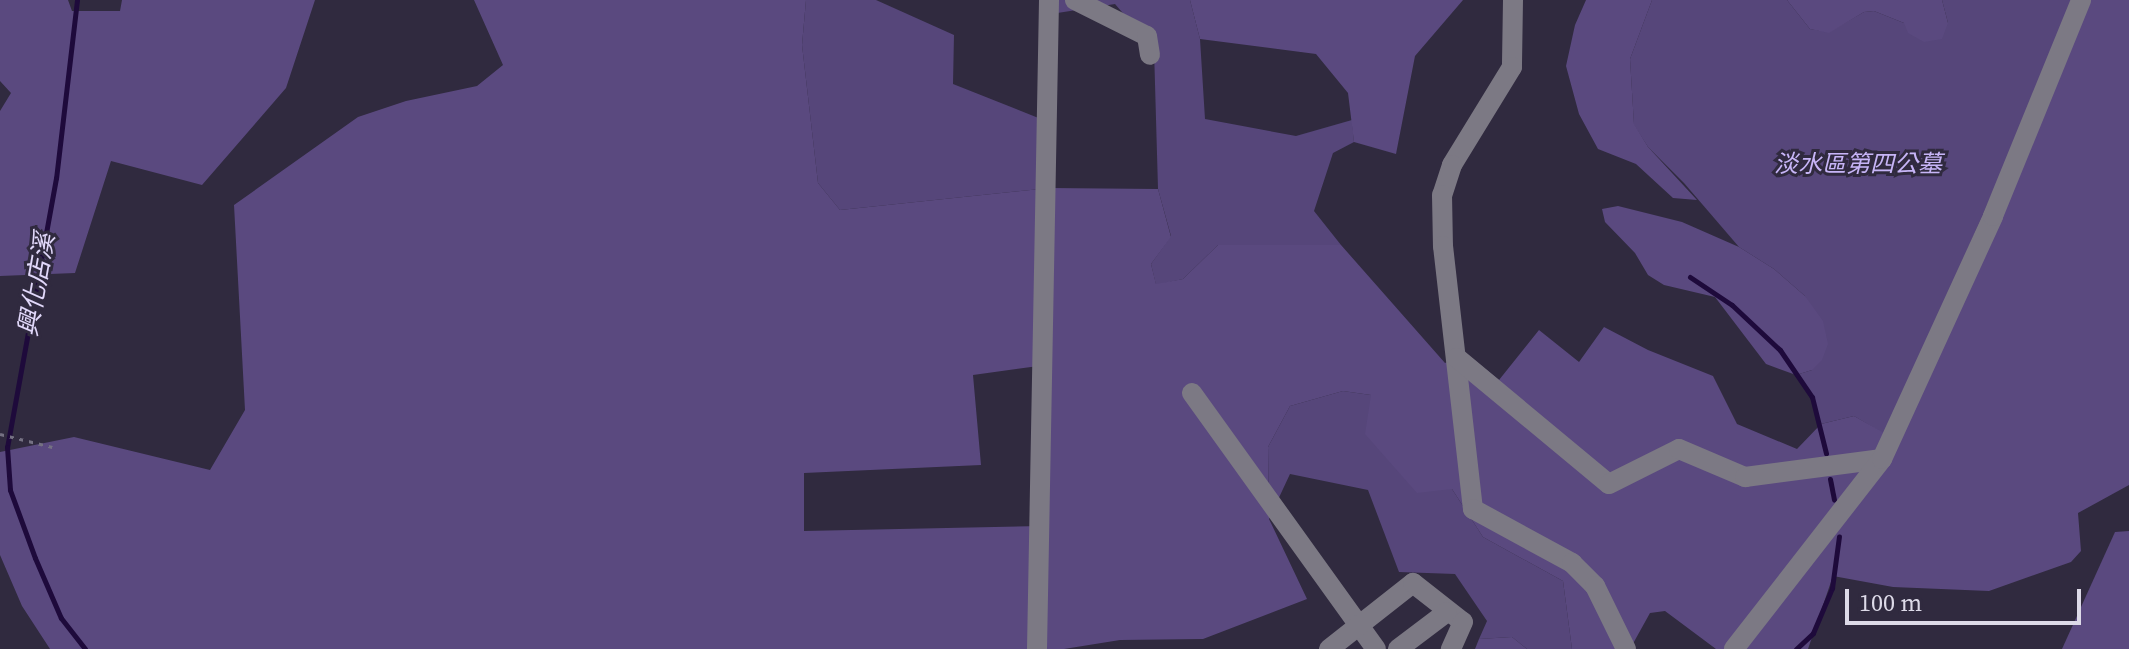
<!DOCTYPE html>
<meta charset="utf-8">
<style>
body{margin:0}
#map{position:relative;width:2129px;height:649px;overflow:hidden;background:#302a3f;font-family:"Source Serif 4","Noto Sans TC",serif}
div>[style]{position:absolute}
.green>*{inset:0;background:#56467a}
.forest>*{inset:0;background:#5a497f}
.stream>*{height:5px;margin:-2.5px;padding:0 2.5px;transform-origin:2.5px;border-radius:2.5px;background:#1e0a3b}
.path>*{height:3px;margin-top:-1.5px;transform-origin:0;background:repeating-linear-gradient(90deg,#757183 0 4px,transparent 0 10px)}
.minor>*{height:20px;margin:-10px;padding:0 10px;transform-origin:10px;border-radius:10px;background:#7c7984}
span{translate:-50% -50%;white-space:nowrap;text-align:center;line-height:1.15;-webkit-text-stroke:6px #302a3f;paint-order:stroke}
.park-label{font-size:24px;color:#c7b5f7;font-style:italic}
.water-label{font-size:26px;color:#e1d8fa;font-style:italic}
.scale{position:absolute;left:1845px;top:589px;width:236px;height:36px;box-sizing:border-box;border:4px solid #dddae8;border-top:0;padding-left:10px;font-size:24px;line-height:28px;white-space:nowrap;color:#dddae8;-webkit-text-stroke:6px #302a3f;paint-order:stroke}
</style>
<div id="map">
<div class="green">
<div style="clip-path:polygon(806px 0,876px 0,954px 35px,953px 84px,1051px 123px,1050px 188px,840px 210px,818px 183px,802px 45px)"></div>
<div style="clip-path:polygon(1051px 0,1190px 0,1200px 39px,1205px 119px,1296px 136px,1352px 120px,1354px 142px,1333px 153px,1314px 211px,1341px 245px,1218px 245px,1183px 279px,1156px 285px,1151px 264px,1171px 236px,1158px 189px,1154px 49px,1115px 4px,1051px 14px)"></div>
<div style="clip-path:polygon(1652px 0,1787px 0,1810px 29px,1829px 32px,1864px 12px,1874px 11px,1904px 23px,1948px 23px,1942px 0,2077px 0,1886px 435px,1854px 416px,1821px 424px,1810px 391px,1796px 375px,1812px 370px,1805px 296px,1774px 269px,1739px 247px,1684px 183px,1648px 147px,1634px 125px,1630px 59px)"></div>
<div style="clip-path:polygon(1343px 391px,1371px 395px,1452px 489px,1483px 537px,1563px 581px,1572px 649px,1527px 649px,1512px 637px,1479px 639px,1487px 621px,1455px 574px,1399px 572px,1368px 490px,1290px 474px,1269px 519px,1268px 447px,1290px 406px)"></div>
</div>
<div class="forest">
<div style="clip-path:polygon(0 0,68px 0,72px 11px,120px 11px,122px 0,315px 0,286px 88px,202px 185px,111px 161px,75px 273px,0 276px,0 111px,11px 93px,0 81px)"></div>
<div style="clip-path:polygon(evenodd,474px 0,806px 0,802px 45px,818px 183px,840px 210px,1050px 188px,1158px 189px,1171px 237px,1151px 264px,1156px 284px,1183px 279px,1218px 245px,1341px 245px,1445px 363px,1467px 354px,1499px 380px,1539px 330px,1579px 362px,1604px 327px,1648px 350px,1713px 376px,1737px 424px,1797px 449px,1821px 424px,1854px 416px,1886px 434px,2077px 0,2129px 0,2129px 485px,2078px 513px,2081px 551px,2071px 562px,1989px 591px,1893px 587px,1833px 576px,1808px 649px,1716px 649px,1665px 611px,1650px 613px,1630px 649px,1572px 649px,1563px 581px,1483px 537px,1452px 489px,1417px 493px,1365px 434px,1371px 395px,1343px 391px,1290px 406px,1268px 447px,1269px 519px,1307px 599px,1203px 639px,1120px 640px,1064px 649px,50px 649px,22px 606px,0 555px,0 452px,74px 437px,210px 470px,245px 410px,234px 205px,358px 117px,406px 101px,477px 86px,503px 65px,474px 0,1046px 365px,1042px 526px,804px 531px,804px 473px,981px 465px,973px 375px,1046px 365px)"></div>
<div style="clip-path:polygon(1190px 0,1463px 0,1415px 56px,1396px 154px,1354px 142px,1348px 93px,1316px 54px,1200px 39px)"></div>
<div style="clip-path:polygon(1586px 0,1652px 0,1630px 59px,1634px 124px,1648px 147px,1697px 200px,1673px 198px,1636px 164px,1598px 149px,1579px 114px,1566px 66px,1575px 25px)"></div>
<div style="clip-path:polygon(1787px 0,1942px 0,1948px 23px,1942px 39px,1924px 42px,1908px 33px,1904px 23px,1874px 11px,1864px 12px,1829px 33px,1810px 29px)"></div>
<div style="clip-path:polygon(1618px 206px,1682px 222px,1739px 247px,1774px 269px,1805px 296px,1823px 321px,1828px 344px,1822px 360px,1812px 370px,1796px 375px,1766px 364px,1715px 297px,1664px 285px,1648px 275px,1635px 253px,1605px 222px,1602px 209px)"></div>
<div style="clip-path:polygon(2129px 531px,2129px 649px,2062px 649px,2115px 532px)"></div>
<div style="clip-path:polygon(1512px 637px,1527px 649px,1475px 649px,1479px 639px)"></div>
</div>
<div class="stream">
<div style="left:77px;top:0;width:179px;rotate:96.7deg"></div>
<div style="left:56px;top:178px;width:273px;rotate:100.3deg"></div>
<div style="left:7px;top:447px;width:43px;rotate:86deg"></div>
<div style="left:10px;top:490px;width:72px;rotate:69.8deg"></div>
<div style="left:35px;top:558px;width:65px;rotate:66.6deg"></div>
<div style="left:61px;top:618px;width:39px;rotate:52deg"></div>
<div style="left:1690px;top:277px;width:50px;rotate:33.7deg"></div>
<div style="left:1732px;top:305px;width:66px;rotate:43.2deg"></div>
<div style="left:1780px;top:350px;width:57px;rotate:55.8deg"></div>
<div style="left:1812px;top:397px;width:58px;rotate:76deg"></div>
<div style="left:1830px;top:479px;width:21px;rotate:79deg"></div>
<div style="left:1796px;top:649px;width:23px;rotate:-43deg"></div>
<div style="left:1813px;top:633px;width:49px;rotate:-67.1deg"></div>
<div style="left:1832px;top:588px;width:52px;rotate:-82.3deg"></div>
</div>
<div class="path">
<div style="left:0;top:434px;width:54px;rotate:14deg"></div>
</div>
<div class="minor">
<div style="left:1075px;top:0;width:80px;rotate:26.6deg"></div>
<div style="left:1147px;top:36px;width:19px;rotate:81deg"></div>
<div style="left:1513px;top:0;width:67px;rotate:90.9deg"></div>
<div style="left:1512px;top:67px;width:115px;rotate:121.5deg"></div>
<div style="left:1452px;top:165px;width:32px;rotate:108deg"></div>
<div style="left:1442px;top:195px;width:51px;rotate:88.9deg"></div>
<div style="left:1443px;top:246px;width:265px;rotate:83.5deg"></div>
<div style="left:1473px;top:509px;width:113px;rotate:28.6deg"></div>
<div style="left:1572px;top:563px;width:33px;rotate:45deg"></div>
<div style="left:1595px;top:586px;width:70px;rotate:63.8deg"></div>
<div style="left:1457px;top:358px;width:197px;rotate:39.7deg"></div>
<div style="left:1609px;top:484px;width:78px;rotate:-26.6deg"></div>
<div style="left:1679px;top:449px;width:72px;rotate:23deg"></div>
<div style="left:1745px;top:477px;width:138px;rotate:-7.5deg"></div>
<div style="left:1192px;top:393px;width:315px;rotate:54.3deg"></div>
<div style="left:1037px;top:649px;width:649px;rotate:-88.94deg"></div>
<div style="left:1329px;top:649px;width:107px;rotate:-38.2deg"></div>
<div style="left:1413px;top:583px;width:63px;rotate:38deg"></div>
<div style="left:1463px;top:622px;width:30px;rotate:114deg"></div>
<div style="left:1398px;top:649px;width:61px;rotate:-37.1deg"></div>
<div style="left:1734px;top:649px;width:241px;rotate:-52.1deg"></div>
<div style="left:1882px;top:459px;width:267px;rotate:-65.4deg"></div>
<div style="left:1993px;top:216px;width:233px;rotate:-67.8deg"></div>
</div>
<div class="park-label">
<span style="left:1858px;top:164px">淡水區第四公墓</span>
</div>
<div class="water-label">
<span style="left:37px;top:285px;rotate:-80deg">興化店溪</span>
</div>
<div class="scale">100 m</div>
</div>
